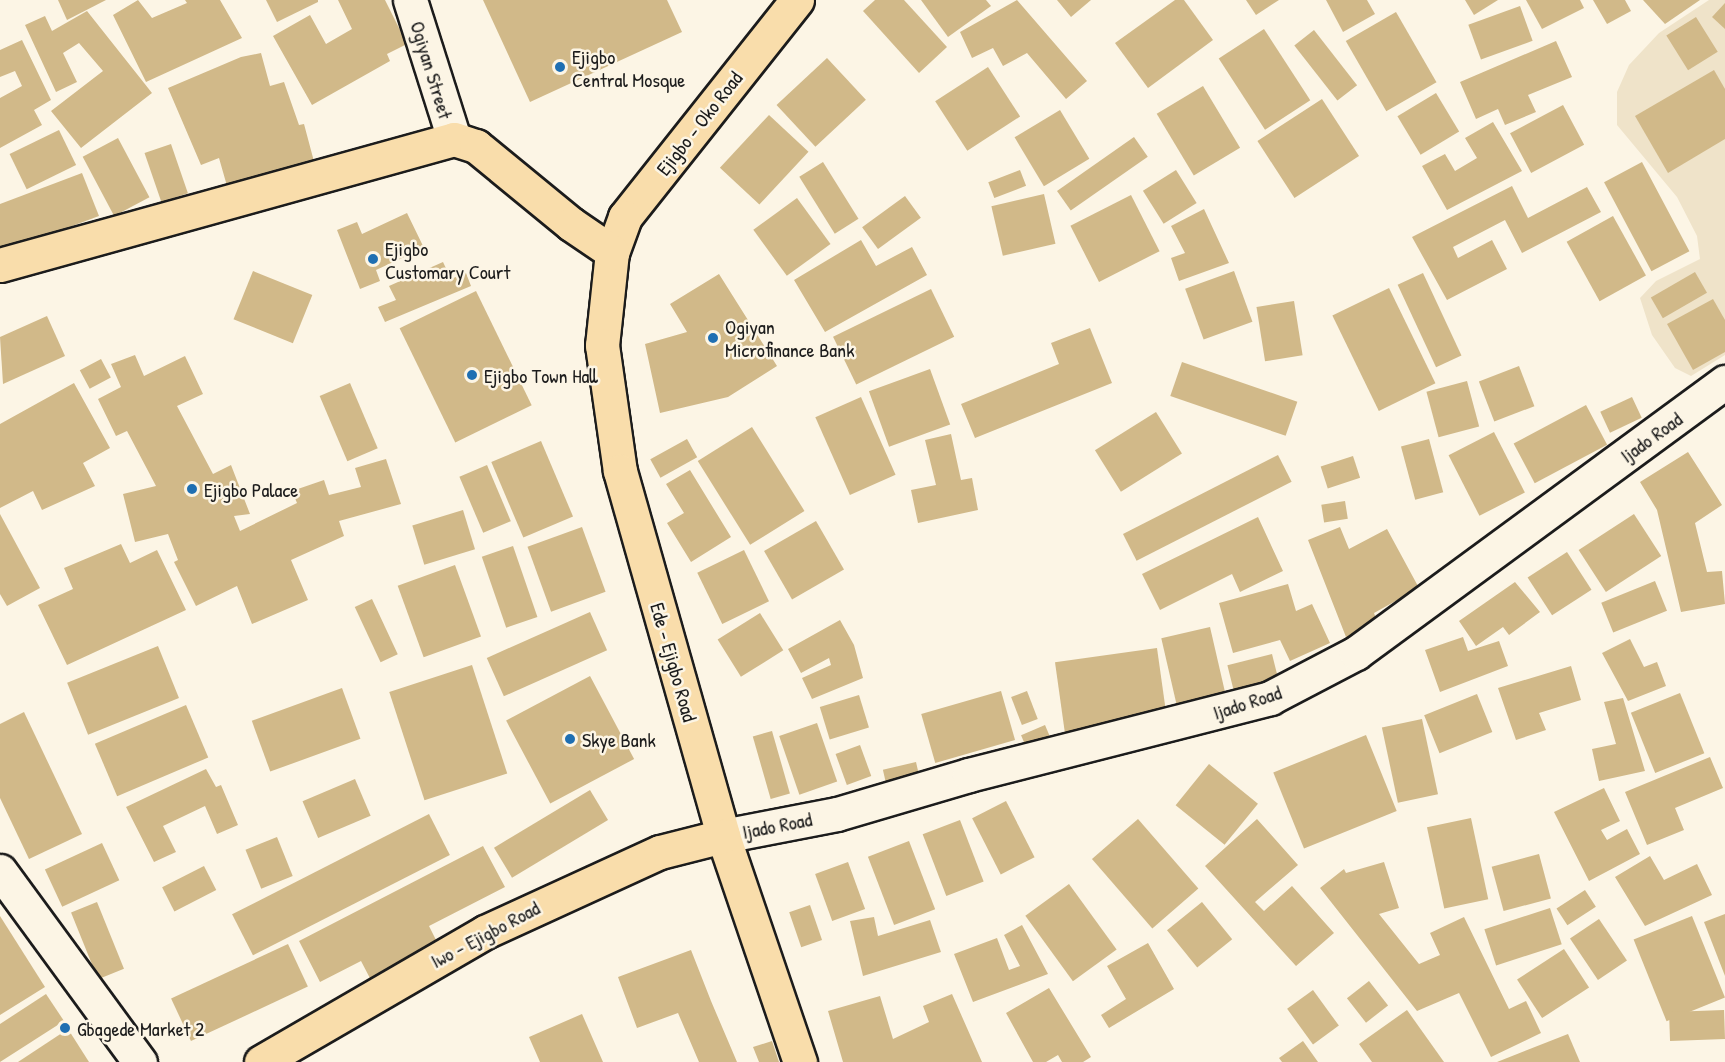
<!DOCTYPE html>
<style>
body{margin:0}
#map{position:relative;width:1725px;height:1062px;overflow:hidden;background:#fcf5e5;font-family:"Patrick Hand",sans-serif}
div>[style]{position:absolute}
.built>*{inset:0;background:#efe3c9}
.building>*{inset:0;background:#d1b989;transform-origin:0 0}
.roads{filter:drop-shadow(2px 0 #1c1c1c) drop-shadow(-2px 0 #1c1c1c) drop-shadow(0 2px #1c1c1c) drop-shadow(0 -2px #1c1c1c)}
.minor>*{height:33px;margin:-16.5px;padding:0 16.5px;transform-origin:16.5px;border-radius:16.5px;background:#fcf5e5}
.major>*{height:33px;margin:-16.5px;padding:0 16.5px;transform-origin:16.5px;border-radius:16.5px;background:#f9ddab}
.dots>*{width:16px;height:16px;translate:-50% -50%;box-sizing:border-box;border:3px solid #fcf5e5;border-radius:50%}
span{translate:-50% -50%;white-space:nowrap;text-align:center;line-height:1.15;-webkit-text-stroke:5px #fcf5e5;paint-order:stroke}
.poi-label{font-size:20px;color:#1c1c1c}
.left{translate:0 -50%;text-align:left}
.street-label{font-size:20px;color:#1c1c1c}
</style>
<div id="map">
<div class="built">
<div style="clip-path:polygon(1709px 0,1725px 0,1725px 355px,1691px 376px,1675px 368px,1652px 335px,1640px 298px,1656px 281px,1700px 259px,1697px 236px,1677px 197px,1617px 125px,1617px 92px,1629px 65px,1659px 33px)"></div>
</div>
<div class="building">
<div style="clip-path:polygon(58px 0,106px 0,67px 20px)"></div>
<div style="clip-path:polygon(138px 0,152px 18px,187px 3px,185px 0,220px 0,242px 38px,146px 82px,113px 15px)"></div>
<div style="clip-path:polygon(266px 0,318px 0,318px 2px,277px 22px)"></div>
<div style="clip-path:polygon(338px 0,385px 0,407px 44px,387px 54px,390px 61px,312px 105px,273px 36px,310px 15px,326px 44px,352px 29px)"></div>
<div style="clip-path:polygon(483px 0,667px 0,682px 32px,530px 102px)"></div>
<div style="clip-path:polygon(875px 0,904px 0,947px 47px,919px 73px,863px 11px)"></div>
<div style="clip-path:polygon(921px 0,986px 0,991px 6px,948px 37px)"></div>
<div style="clip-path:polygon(1017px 0,1087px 81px,1066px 99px,1027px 53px,1003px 66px,993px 48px,972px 58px,960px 32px)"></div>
<div style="clip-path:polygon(1057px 0,1091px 0,1071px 17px)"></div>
<div style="clip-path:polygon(1175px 0,1184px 0,1213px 40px,1148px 88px,1115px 43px)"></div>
<div style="clip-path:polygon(1246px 0,1279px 0,1256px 15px)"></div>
<div style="clip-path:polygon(1326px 0,1367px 0,1375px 14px,1343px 32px)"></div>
<div style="clip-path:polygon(1465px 0,1498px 0,1474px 15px)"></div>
<div style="clip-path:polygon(1526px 0,1580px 0,1584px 8px,1542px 29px)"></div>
<div style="clip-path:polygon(1593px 0,1625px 0,1631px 11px,1607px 24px)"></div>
<div style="clip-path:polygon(1643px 0,1700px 0,1665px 24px)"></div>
<div style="clip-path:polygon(1725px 3px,1725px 29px,1712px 17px)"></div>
<div style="left:1520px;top:6px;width:37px;height:55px;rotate:70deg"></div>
<div style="clip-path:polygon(87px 11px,152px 93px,81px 148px,51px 111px,103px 71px,79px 43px,63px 53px,77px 82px,56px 92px,25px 25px,45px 16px,52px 31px)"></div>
<div style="left:1396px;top:12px;width:81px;height:58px;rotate:60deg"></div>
<div style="left:1696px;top:17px;width:41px;height:35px;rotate:58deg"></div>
<div style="left:1264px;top:29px;width:85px;height:54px;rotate:57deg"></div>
<div style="left:1314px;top:30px;width:70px;height:25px;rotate:52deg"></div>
<div style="clip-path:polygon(22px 40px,51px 100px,34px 110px,42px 125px,0 148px,0 98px,22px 86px,15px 71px,0 77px,0 50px)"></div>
<div style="clip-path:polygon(1556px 41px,1572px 77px,1528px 95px,1536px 112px,1505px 125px,1498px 109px,1476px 119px,1460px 82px)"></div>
<div style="clip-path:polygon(261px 53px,270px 86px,284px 82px,299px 125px,304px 124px,316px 169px,229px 193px,219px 158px,201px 165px,168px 88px,241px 57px)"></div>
<div style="left:827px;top:58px;width:57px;height:69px;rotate:47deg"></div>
<div style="left:988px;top:67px;width:59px;height:63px;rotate:57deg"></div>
<div style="clip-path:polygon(1714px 70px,1725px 89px,1725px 139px,1668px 173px,1635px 116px)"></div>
<div style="left:1203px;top:86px;width:72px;height:54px;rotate:59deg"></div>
<div style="left:1436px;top:93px;width:45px;height:45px;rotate:59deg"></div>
<div style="left:1322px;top:99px;width:68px;height:77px;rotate:57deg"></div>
<div style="left:1563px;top:105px;width:45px;height:60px;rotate:62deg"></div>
<div style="left:1060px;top:110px;width:57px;height:53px;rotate:59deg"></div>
<div style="left:769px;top:115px;width:54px;height:72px;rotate:43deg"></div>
<div style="clip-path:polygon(1493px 122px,1522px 171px,1447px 210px,1422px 166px,1445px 154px,1455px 171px,1477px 158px,1465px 138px)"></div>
<div style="left:59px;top:130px;width:39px;height:55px;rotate:64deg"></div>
<div style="left:1134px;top:137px;width:24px;height:94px;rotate:55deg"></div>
<div style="left:118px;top:138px;width:67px;height:40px;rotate:62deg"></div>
<div style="left:171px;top:144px;width:52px;height:28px;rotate:71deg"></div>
<div style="left:823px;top:162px;width:67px;height:28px;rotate:58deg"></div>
<div style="left:1642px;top:162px;width:101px;height:43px;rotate:62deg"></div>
<div style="left:1020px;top:170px;width:17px;height:34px;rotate:69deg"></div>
<div style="left:1176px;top:170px;width:39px;height:39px;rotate:58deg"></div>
<div style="clip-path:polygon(82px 173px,99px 216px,0 253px,0 204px)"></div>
<div style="clip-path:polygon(1512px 186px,1528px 218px,1587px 187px,1601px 212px,1522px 253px,1505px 220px,1453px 247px,1458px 258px,1492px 240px,1507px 269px,1447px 300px,1412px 237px)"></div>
<div style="left:1044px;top:194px;width:51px;height:54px;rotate:77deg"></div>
<div style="left:1131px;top:195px;width:63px;height:68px;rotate:63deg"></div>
<div style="left:905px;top:196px;width:27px;height:53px;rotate:54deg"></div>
<div style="left:797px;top:198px;width:57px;height:54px;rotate:54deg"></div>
<div style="clip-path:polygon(1204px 209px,1229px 263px,1179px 281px,1171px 258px,1185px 253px,1171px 226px)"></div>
<div style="clip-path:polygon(407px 213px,424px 248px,376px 270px,380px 281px,360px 289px,337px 230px,357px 222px,362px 234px)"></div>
<div style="left:1613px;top:216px;width:68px;height:53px;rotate:61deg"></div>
<div style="clip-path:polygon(861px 240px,876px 266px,912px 247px,927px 275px,825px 332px,794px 280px)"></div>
<div style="clip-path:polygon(443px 262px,451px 279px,466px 273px,471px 286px,385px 322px,378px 307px,396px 300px,389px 286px)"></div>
<div style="left:253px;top:271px;width:64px;height:52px;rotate:22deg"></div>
<div style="left:1234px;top:271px;width:54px;height:52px;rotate:70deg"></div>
<div style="left:1695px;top:272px;width:24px;height:51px;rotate:60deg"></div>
<div style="left:1423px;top:273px;width:91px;height:28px;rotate:65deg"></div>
<div style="clip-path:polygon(719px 274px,777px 366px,728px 397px,660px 413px,645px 344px,687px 332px,670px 304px)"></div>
<div style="left:1389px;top:288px;width:106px;height:63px;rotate:64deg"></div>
<div style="left:931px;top:289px;width:53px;height:109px;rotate:64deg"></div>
<div style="left:476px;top:291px;width:127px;height:85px;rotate:64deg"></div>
<div style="clip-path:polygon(1713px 299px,1725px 320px,1725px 352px,1693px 370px,1667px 324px)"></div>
<div style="left:1294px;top:301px;width:55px;height:38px;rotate:81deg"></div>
<div style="clip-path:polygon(47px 316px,65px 356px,3px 384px,0 337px)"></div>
<div style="clip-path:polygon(1090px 328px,1112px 383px,975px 438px,961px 404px,1059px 364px,1051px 343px)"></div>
<div style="clip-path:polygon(135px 355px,144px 376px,185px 356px,203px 394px,177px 406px,213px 474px,231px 465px,250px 514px,234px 516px,240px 531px,297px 503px,292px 491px,324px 480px,329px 495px,361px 487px,355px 468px,386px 459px,401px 504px,339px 521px,344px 536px,291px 560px,308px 600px,252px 624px,237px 586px,196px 606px,174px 562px,178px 560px,168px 534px,135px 542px,123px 494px,156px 486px,127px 431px,116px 436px,98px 399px,121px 387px,111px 364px)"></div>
<div style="left:101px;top:359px;width:21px;height:24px;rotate:62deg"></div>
<div style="left:1182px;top:362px;width:122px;height:36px;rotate:19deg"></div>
<div style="left:1519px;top:366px;width:43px;height:43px;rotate:69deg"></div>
<div style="left:930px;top:369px;width:59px;height:65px;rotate:70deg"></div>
<div style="left:1467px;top:381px;width:47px;height:42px;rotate:75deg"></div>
<div style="clip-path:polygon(74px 383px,110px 448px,83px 463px,95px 486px,42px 510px,33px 491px,0 508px,0 424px)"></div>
<div style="left:350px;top:383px;width:71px;height:33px;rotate:67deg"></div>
<div style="left:861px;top:397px;width:85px;height:50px;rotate:66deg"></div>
<div style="left:1632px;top:397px;width:23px;height:35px;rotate:65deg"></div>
<div style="left:1586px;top:405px;width:45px;height:82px;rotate:62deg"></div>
<div style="left:1156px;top:412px;width:49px;height:72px;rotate:58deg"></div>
<div style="left:752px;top:427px;width:99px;height:64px;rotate:58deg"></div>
<div style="left:1494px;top:432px;width:68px;height:51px;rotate:63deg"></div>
<div style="clip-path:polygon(951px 434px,961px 480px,972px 478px,978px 510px,918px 523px,911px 490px,936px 485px,925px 440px)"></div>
<div style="left:687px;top:439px;width:21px;height:42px;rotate:61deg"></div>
<div style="left:1429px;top:439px;width:55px;height:29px;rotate:75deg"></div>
<div style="left:541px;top:441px;width:82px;height:54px;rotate:67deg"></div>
<div style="clip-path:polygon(1688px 452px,1722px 505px,1695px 523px,1707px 572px,1722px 571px,1725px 604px,1681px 612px,1657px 510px,1640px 482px)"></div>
<div style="left:1278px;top:455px;width:30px;height:174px;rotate:63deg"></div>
<div style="left:1353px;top:456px;width:23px;height:34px;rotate:72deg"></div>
<div style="left:487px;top:465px;width:61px;height:30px;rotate:67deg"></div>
<div style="clip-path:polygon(690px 470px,731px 537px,691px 562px,667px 523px,684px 513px,666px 484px)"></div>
<div style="left:1345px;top:501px;width:18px;height:24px;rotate:81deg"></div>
<div style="left:463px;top:510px;width:41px;height:53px;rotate:73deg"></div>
<div style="clip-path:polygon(0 514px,40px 588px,7px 606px,0 594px)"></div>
<div style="left:1634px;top:514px;width:50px;height:66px;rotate:57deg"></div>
<div style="clip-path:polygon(1258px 517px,1283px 571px,1240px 592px,1232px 574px,1160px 610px,1142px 574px)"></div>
<div style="left:816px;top:521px;width:56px;height:60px;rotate:60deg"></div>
<div style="left:582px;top:527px;width:69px;height:58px;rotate:70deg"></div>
<div style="clip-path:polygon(1340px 527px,1349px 549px,1387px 529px,1419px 588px,1374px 613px,1378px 624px,1346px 637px,1308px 540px)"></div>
<div style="clip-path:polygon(121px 544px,130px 563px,157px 550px,186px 610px,67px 665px,38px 605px,73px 589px,64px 568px)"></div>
<div style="left:513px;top:546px;width:75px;height:33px;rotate:71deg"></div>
<div style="left:744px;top:550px;width:57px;height:52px;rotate:64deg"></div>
<div style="left:1567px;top:552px;width:45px;height:47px;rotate:57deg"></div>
<div style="left:455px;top:565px;width:76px;height:61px;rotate:70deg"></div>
<div style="left:1655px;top:581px;width:32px;height:58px;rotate:68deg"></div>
<div style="clip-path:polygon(1515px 582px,1540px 612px,1509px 635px,1503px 627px,1476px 646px,1459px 621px)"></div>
<div style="clip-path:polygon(1288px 584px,1296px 611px,1312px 604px,1330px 643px,1290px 661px,1280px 640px,1233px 653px,1219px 603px)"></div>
<div style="left:372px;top:599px;width:61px;height:19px;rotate:65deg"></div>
<div style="left:590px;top:612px;width:42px;height:113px;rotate:66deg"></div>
<div style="left:760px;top:613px;width:44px;height:50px;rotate:58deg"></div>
<div style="clip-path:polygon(840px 620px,854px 645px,863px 678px,812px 699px,802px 678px,831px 665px,829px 658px,801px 673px,788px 649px)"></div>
<div style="left:1210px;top:627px;width:71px;height:50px;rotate:77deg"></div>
<div style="clip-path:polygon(1463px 637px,1468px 651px,1499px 641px,1508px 666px,1440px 692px,1425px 650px)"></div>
<div style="clip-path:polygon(1630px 639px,1644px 667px,1657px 662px,1666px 686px,1628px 701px,1602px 653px)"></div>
<div style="left:158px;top:646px;width:56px;height:98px;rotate:68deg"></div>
<div style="left:1157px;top:648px;width:70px;height:103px;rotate:82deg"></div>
<div style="left:1272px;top:654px;width:30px;height:46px;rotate:76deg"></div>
<div style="left:472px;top:665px;width:114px;height:87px;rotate:72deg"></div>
<div style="clip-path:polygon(1571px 666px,1581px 700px,1539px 713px,1546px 730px,1516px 740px,1498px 688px)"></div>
<div style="left:590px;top:676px;width:94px;height:95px;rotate:62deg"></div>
<div style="left:342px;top:688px;width:54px;height:96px;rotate:70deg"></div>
<div style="left:1001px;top:691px;width:51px;height:83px;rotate:74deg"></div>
<div style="left:1027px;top:691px;width:30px;height:17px;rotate:69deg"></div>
<div style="left:1680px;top:693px;width:65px;height:53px;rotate:68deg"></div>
<div style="left:1477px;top:694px;width:41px;height:57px;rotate:68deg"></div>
<div style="left:859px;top:695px;width:34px;height:41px;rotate:73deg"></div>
<div style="clip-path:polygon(1623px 698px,1645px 771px,1599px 781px,1592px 749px,1616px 744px,1604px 702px)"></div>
<div style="left:186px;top:705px;width:57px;height:99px;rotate:67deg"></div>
<div style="clip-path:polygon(24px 712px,82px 834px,29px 859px,0 798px,0 724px)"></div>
<div style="left:1422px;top:719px;width:77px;height:41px;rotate:78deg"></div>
<div style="left:817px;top:723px;width:62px;height:40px;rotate:71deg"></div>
<div style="left:1045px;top:725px;width:13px;height:26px;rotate:67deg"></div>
<div style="left:772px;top:731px;width:65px;height:20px;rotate:74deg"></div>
<div style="left:1366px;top:735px;width:82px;height:100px;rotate:68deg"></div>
<div style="left:860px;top:745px;width:33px;height:26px;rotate:70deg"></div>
<div style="clip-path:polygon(1710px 757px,1723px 788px,1675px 808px,1684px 830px,1647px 845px,1625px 792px)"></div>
<div style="left:916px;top:762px;width:18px;height:34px;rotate:77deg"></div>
<div style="left:1209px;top:764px;width:63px;height:53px;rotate:39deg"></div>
<div style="clip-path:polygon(206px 769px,216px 787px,221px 785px,238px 825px,217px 834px,205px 806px,163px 826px,176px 852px,154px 862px,126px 807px)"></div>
<div style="left:355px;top:779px;width:40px;height:57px;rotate:67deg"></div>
<div style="clip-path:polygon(1604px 788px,1620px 821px,1601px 830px,1607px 840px,1627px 829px,1640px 854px,1589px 881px,1554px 812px)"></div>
<div style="left:590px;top:790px;width:35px;height:112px;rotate:59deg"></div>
<div style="left:1006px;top:801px;width:63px;height:38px;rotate:63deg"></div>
<div style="left:429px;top:814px;width:46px;height:221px;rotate:63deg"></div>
<div style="left:1471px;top:818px;width:83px;height:45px;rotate:78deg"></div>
<div style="left:1138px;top:819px;width:92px;height:61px;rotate:49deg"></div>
<div style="clip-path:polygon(1257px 819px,1298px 865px,1255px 902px,1264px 911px,1292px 886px,1334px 933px,1296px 966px,1205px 866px)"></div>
<div style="left:960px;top:820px;width:66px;height:40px;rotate:69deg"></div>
<div style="left:277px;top:837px;width:42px;height:34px;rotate:68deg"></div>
<div style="left:909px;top:841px;width:73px;height:44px;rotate:69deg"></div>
<div style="left:102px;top:843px;width:41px;height:63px;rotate:65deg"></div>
<div style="clip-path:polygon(483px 846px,505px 887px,429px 926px,440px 948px,373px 984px,361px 961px,320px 982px,299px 941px)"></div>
<div style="left:1539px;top:854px;width:46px;height:49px;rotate:75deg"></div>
<div style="clip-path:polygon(1650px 856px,1664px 880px,1697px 864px,1712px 895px,1645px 926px,1615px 877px)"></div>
<div style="left:848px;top:862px;width:50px;height:35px;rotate:70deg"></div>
<div style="clip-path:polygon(1384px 862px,1399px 908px,1379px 914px,1419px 964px,1440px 955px,1430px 933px,1464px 917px,1509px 1009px,1526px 1001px,1541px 1033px,1491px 1057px,1459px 993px,1417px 1011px,1320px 888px,1344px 869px,1346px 873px)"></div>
<div style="left:204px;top:866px;width:27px;height:47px;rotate:63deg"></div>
<div style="left:1069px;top:884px;width:81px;height:54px;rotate:54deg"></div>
<div style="left:1585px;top:890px;width:20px;height:34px;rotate:57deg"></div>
<div style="left:97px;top:902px;width:72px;height:28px;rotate:68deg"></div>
<div style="left:1202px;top:902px;width:48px;height:45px;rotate:51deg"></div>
<div style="left:810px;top:905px;width:37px;height:22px;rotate:71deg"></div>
<div style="left:1550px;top:908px;width:38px;height:69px;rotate:72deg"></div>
<div style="clip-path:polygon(1725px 914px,1725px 976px,1704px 922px)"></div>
<div style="clip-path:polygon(0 916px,45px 987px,0 1015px)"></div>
<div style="left:1692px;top:916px;width:88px;height:63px;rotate:68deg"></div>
<div style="clip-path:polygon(874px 917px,878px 936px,930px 920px,941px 952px,863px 976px,850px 921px)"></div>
<div style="left:1599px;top:919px;width:50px;height:35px;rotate:56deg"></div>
<div style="clip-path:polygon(1022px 925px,1048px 974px,973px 1002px,954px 954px,997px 938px,1009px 970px,1020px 966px,1004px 935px)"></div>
<div style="clip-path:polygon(1148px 943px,1174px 989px,1109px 1028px,1101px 1015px,1126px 999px,1107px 966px)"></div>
<div style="left:288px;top:944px;width:47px;height:129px;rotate:65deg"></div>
<div style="left:1564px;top:949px;width:46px;height:56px;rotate:57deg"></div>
<div style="clip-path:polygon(691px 950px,711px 1001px,737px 1062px,699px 1062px,678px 1013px,637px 1028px,618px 977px)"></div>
<div style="left:1369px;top:981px;width:31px;height:28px;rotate:52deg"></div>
<div style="clip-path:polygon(1049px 988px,1091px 1057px,1083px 1062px,1062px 1062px,1058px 1055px,1046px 1062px,1033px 1062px,1006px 1013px)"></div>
<div style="left:1313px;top:990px;width:44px;height:32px;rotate:54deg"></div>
<div style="clip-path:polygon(46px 994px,64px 1021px,0 1062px,0 1024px)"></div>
<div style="clip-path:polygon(952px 994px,982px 1062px,843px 1062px,828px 1011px,880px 996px,893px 1039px,929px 1022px,923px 1006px)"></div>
<div style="clip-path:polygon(1407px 1010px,1444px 1062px,1372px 1062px,1359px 1044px)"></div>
<div style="left:1724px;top:1010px;width:29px;height:55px;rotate:88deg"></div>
<div style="clip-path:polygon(582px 1014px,603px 1062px,540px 1062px,529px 1037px)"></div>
<div style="clip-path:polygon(68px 1029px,89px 1062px,18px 1062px)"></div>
<div style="clip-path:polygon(1568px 1034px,1580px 1062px,1497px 1062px)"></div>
<div style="clip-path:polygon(772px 1041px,779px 1062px,759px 1062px,753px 1047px)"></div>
<div style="clip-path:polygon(1303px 1041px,1318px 1062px,1282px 1062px,1279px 1058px)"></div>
</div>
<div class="roads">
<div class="minor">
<div style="left:410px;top:0;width:146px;rotate:72.4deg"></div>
<div style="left:723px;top:836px;width:116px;rotate:-10.9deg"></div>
<div style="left:837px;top:814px;width:138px;rotate:-16.5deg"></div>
<div style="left:969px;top:775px;width:311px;rotate:-14.3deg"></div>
<div style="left:1270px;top:698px;width:97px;rotate:-27.6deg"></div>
<div style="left:1356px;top:653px;width:458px;rotate:-36.3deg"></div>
<div style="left:0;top:871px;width:237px;rotate:53.8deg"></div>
</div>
<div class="major">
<div style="left:797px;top:0;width:277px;rotate:128.4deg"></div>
<div style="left:625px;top:217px;width:37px;rotate:110deg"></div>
<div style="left:612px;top:252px;width:94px;rotate:96.1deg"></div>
<div style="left:602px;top:345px;width:127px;rotate:81.9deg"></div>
<div style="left:620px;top:471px;width:379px;rotate:74.2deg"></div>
<div style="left:723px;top:836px;width:239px;rotate:71.2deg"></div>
<div style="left:0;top:265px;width:471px;rotate:-15.5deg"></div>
<div style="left:454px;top:139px;width:23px;rotate:18deg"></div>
<div style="left:476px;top:146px;width:123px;rotate:39.4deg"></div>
<div style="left:571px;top:224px;width:50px;rotate:34.3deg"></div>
<div style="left:261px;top:1062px;width:259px;rotate:-30.1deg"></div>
<div style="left:485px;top:932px;width:192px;rotate:-24.6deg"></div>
<div style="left:660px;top:852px;width:65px;rotate:-14.3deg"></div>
</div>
</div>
<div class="dots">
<div style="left:560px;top:67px;background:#1f6fb2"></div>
<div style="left:373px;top:259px;background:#1f6fb2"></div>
<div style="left:713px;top:338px;background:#1f6fb2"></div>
<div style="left:472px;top:375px;background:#1f6fb2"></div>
<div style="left:192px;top:489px;background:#1f6fb2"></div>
<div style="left:570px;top:739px;background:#1f6fb2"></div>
<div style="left:65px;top:1028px;background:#1f6fb2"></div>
</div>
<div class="poi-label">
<span class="left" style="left:572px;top:68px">Ejigbo<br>Central Mosque</span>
<span class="left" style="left:385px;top:260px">Ejigbo<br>Customary Court</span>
<span class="left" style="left:725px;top:338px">Ogiyan<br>Microfinance Bank</span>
<span class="left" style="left:484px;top:375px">Ejigbo Town Hall</span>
<span class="left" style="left:204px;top:489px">Ejigbo Palace</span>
<span class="left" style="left:582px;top:739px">Skye Bank</span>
<span class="left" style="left:77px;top:1028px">Gbagede Market 2</span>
</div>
<div class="street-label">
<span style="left:432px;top:70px;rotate:73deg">Ogiyan Street</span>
<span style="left:699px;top:123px;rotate:-52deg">Ejigbo - Oko Road</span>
<span style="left:1651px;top:437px;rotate:-36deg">Ijado Road</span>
<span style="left:674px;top:662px;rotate:74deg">Ede - Ejigbo Road</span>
<span style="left:1247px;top:702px;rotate:-18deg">Ijado Road</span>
<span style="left:777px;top:825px;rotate:-11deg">Ijado Road</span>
<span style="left:485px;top:934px;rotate:-28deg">Iwo - Ejigbo Road</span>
</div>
</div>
